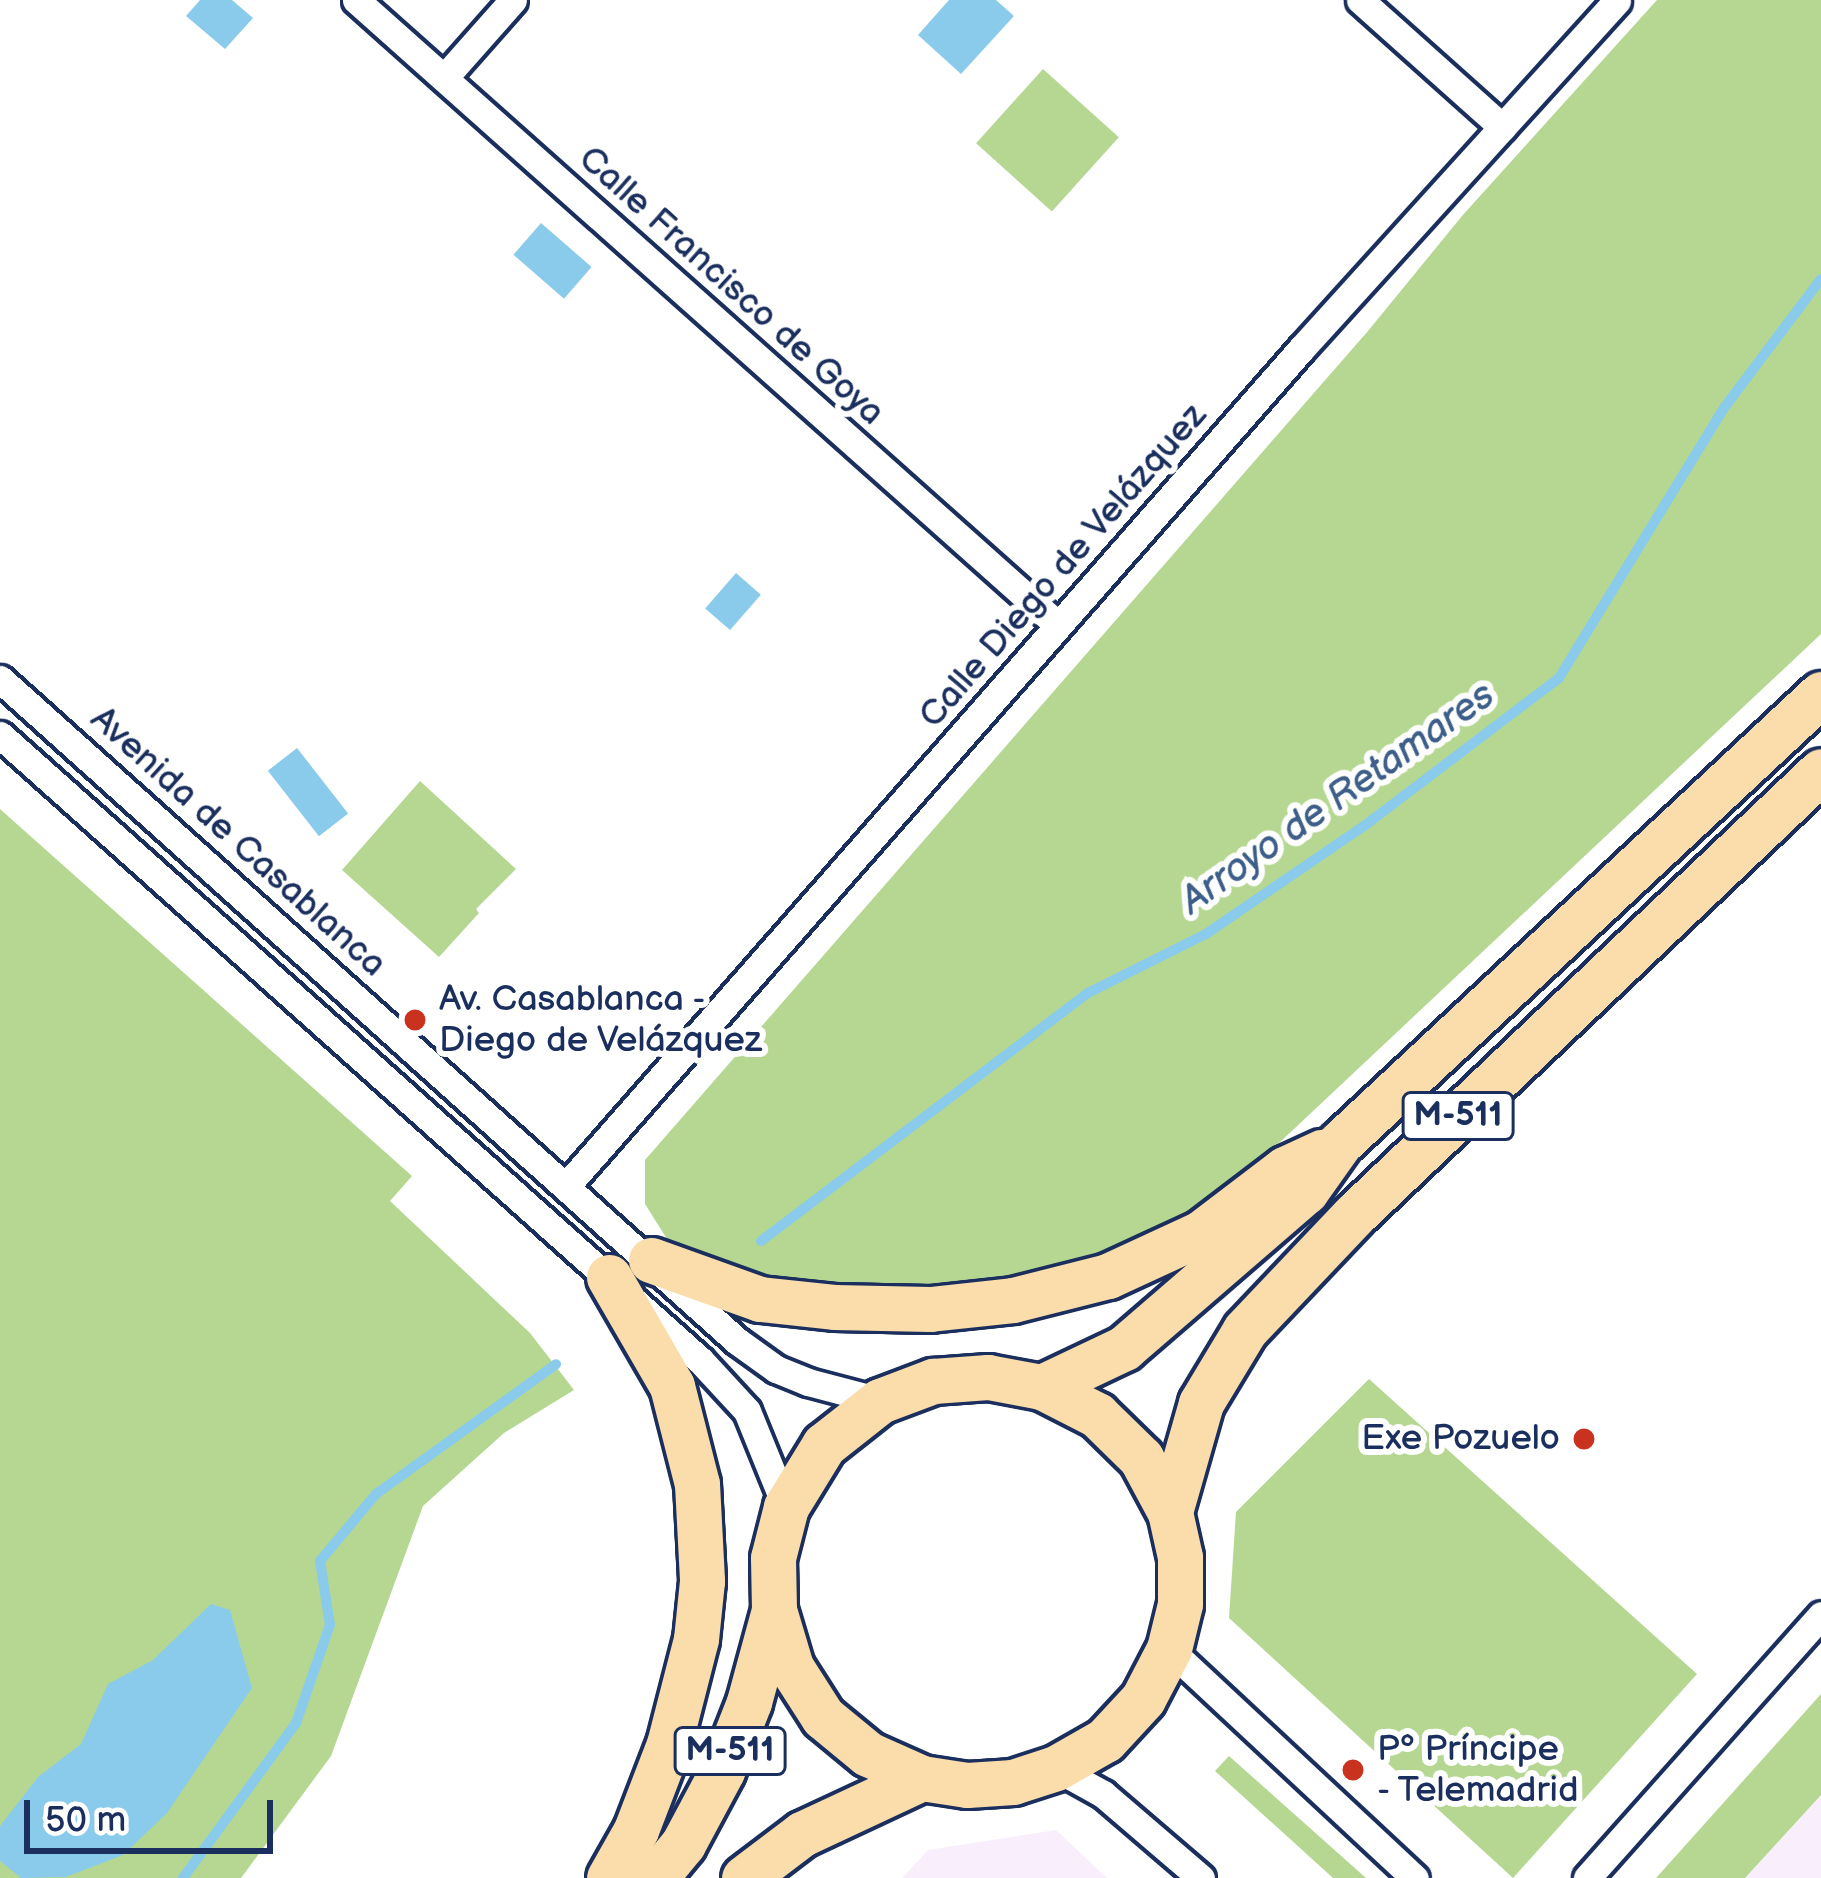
<!DOCTYPE html>
<meta charset="utf-8">
<style>
body{margin:0}
#map{position:relative;width:1821px;height:1878px;overflow:hidden;background:#fff;font-family:"Balsamiq Sans",sans-serif}
div>[style]{position:absolute}
.built>*{inset:0;background:#f9eefb}
.green>*{inset:0;background:#b5d791;transform-origin:0 0}
.water>*{inset:0;background:#8acbeb;transform-origin:0 0}
.stream>*{height:10px;margin:-5px;padding:0 5px;transform-origin:5px;border-radius:5px;background:#8acbeb}
.roads{filter:drop-shadow(3px 0 #1b2f5e) drop-shadow(-3px 0 #1b2f5e) drop-shadow(0 3px #1b2f5e) drop-shadow(0 -3px #1b2f5e)}
.minor>*{height:27px;margin:-13.5px;padding:0 13.5px;transform-origin:13.5px;border-radius:13.5px;background:#fff}
.trunk>*{height:45px;margin:-22.5px;padding:0 22.5px;transform-origin:22.5px;border-radius:22.5px;background:#faddab}
.dots>*{width:33px;height:33px;translate:-50% -50%;box-sizing:border-box;border:6px solid #fff;border-radius:50%}
span{translate:-50% -50%;white-space:nowrap;text-align:center;line-height:1.15;-webkit-text-stroke:12px #fff;paint-order:stroke}
.shield-label span{padding:3px 9px;background:#fff;border:3px solid;border-radius:9px;-webkit-text-stroke-width:0}
.shield-label{font-size:33px;color:#1b2f5e;font-weight:700}
.street-label{font-size:36px;color:#1b2f5e}
.poi-label{font-size:36px;color:#1b2f5e}
.left{translate:0 -50%;text-align:left}
.right{translate:-100% -50%;text-align:right}
.water-label{font-size:39px;color:#3c5e88;font-style:italic}
.scale{position:absolute;left:24px;top:1800px;width:249px;height:54px;box-sizing:border-box;border:6px solid #1b2f5e;border-top:0;padding-left:15px;font-size:36px;line-height:42px;white-space:nowrap;color:#1b2f5e;-webkit-text-stroke:9px #fff;paint-order:stroke}
</style>
<div id="map">
<div class="built">
<div style="clip-path:polygon(1821px 1795px,1821px 1878px,1745px 1878px)"></div>
<div style="clip-path:polygon(1056px 1830px,1107px 1878px,902px 1878px,928px 1850px)"></div>
</div>
<div class="green">
<div style="clip-path:polygon(1657px 0,1821px 0,1821px 634px,1230px 1189px,1172px 1225px,1101px 1259px,1007px 1284px,914px 1295px,781px 1289px,674px 1250px,645px 1204px,645px 1160px,1368px 331px,1462px 216px)"></div>
<div style="left:1043px;top:69px;width:102px;height:100px;rotate:42deg"></div>
<div style="clip-path:polygon(420px 781px,516px 869px,476px 909px,479px 913px,439px 957px,342px 870px)"></div>
<div style="clip-path:polygon(0 809px,412px 1176px,390px 1201px,530px 1333px,574px 1390px,504px 1433px,423px 1506px,331px 1756px,241px 1878px,0 1878px)"></div>
<div style="clip-path:polygon(1369px 1379px,1697px 1674px,1513px 1878px,1229px 1618px,1236px 1512px)"></div>
<div style="clip-path:polygon(1821px 1694px,1821px 1795px,1745px 1878px,1656px 1878px)"></div>
<div style="clip-path:polygon(1229px 1756px,1357px 1870px,1366px 1878px,1333px 1878px,1215px 1771px)"></div>
</div>
<div class="water">
<div style="clip-path:polygon(200px 0,232px 0,253px 18px,225px 49px,186px 16px)"></div>
<div style="clip-path:polygon(949px 0,996px 0,1014px 16px,961px 74px,918px 35px)"></div>
<div style="left:541px;top:223px;width:67px;height:42px;rotate:41deg"></div>
<div style="left:736px;top:573px;width:33px;height:47px;rotate:41deg"></div>
<div style="left:297px;top:748px;width:83px;height:37px;rotate:52deg"></div>
<div style="clip-path:polygon(211px 1604px,230px 1610px,252px 1688px,167px 1813px,123px 1855px,66px 1877px,21px 1878px,0 1861px,0 1826px,38px 1777px,81px 1744px,108px 1684px,153px 1660px)"></div>
</div>
<div class="stream">
<div style="left:761px;top:1241px;width:410px;rotate:-37.2deg"></div>
<div style="left:1088px;top:993px;width:132px;rotate:-26.6deg"></div>
<div style="left:1206px;top:934px;width:196px;rotate:-34.4deg"></div>
<div style="left:1368px;top:823px;width:240px;rotate:-37.2deg"></div>
<div style="left:1559px;top:678px;width:316px;rotate:-58.6deg"></div>
<div style="left:1724px;top:408px;width:161px;rotate:-53.1deg"></div>
<div style="left:183px;top:1878px;width:192px;rotate:-53.9deg"></div>
<div style="left:296px;top:1723px;width:104px;rotate:-70.9deg"></div>
<div style="left:330px;top:1625px;width:65px;rotate:-98.9deg"></div>
<div style="left:320px;top:1561px;width:87px;rotate:-50.1deg"></div>
<div style="left:376px;top:1494px;width:222px;rotate:-35.8deg"></div>
</div>
<div class="roads">
<div class="minor">
<div style="left:356px;top:0;width:940px;rotate:41.68deg"></div>
<div style="left:1360px;top:0;width:191px;rotate:41.8deg"></div>
<div style="left:444px;top:78px;width:104px;rotate:-48.5deg"></div>
<div style="left:0;top:679px;width:991px;rotate:41.93deg"></div>
<div style="left:737px;top:1341px;width:48px;rotate:35.7deg"></div>
<div style="left:776px;top:1369px;width:35px;rotate:22deg"></div>
<div style="left:808px;top:1382px;width:74px;rotate:14.8deg"></div>
<div style="left:0;top:735px;width:938px;rotate:41.76deg"></div>
<div style="left:700px;top:1360px;width:69px;rotate:47.3deg"></div>
<div style="left:747px;top:1411px;width:104px;rotate:67.9deg"></div>
<div style="left:568px;top:1184px;width:1112px;rotate:-48.72deg"></div>
<div style="left:1302px;top:348px;width:469px;rotate:-47.8deg"></div>
<div style="left:1169px;top:1649px;width:336px;rotate:43deg"></div>
<div style="left:1056px;top:1768px;width:54px;rotate:29deg"></div>
<div style="left:1103px;top:1794px;width:129px;rotate:40.6deg"></div>
<div style="left:1587px;top:1878px;width:352px;rotate:-48.3deg"></div>
</div>
<div class="trunk">
<div style="left:651px;top:1260px;width:116px;rotate:19.7deg"></div>
<div style="left:760px;top:1299px;width:74px;rotate:6.2deg"></div>
<div style="left:834px;top:1307px;width:96px;rotate:1.2deg"></div>
<div style="left:930px;top:1309px;width:83px;rotate:-6.2deg"></div>
<div style="left:1013px;top:1300px;width:98px;rotate:-14.2deg"></div>
<div style="left:1108px;top:1276px;width:102px;rotate:-24.8deg"></div>
<div style="left:1201px;top:1233px;width:106px;rotate:-37.3deg"></div>
<div style="left:1285px;top:1169px;width:40px;rotate:-25deg"></div>
<div style="left:609px;top:1277px;width:126px;rotate:60deg"></div>
<div style="left:672px;top:1386px;width:101px;rotate:75.7deg"></div>
<div style="left:697px;top:1484px;width:97px;rotate:87deg"></div>
<div style="left:702px;top:1581px;width:58px;rotate:95.9deg"></div>
<div style="left:696px;top:1639px;width:108px;rotate:104.4deg"></div>
<div style="left:669px;top:1744px;width:92px;rotate:111deg"></div>
<div style="left:636px;top:1830px;width:55px;rotate:119.4deg"></div>
<div style="left:1042px;top:1387px;width:91px;rotate:-25.4deg"></div>
<div style="left:1124px;top:1348px;width:240px;rotate:-40.8deg"></div>
<div style="left:1306px;top:1191px;width:59px;rotate:-54.7deg"></div>
<div style="left:1340px;top:1143px;width:658px;rotate:-43.03deg"></div>
<div style="left:1170px;top:1512px;width:113px;rotate:-74.1deg"></div>
<div style="left:1201px;top:1403px;width:85px;rotate:-58.9deg"></div>
<div style="left:1245px;top:1330px;width:158px;rotate:-46.5deg"></div>
<div style="left:1354px;top:1215px;width:644px;rotate:-43.55deg"></div>
<div style="left:655px;top:1878px;width:44px;rotate:-50.5deg"></div>
<div style="left:683px;top:1844px;width:83px;rotate:-61.9deg"></div>
<div style="left:722px;top:1771px;width:74px;rotate:-68.6deg"></div>
<div style="left:749px;top:1702px;width:95px;rotate:-74.8deg"></div>
<div style="left:774px;top:1610px;width:52px;rotate:-91.1deg"></div>
<div style="left:773px;top:1558px;width:53px;rotate:-75.7deg"></div>
<div style="left:786px;top:1507px;width:73px;rotate:-58.5deg"></div>
<div style="left:824px;top:1445px;width:71px;rotate:-38.2deg"></div>
<div style="left:880px;top:1401px;width:57px;rotate:-20.7deg"></div>
<div style="left:933px;top:1381px;width:55px;rotate:-4.2deg"></div>
<div style="left:988px;top:1377px;width:55px;rotate:10.5deg"></div>
<div style="left:1042px;top:1387px;width:62px;rotate:27deg"></div>
<div style="left:1097px;top:1415px;width:62px;rotate:44.3deg"></div>
<div style="left:1141px;top:1458px;width:61px;rotate:61.8deg"></div>
<div style="left:1170px;top:1512px;width:46px;rotate:77.5deg"></div>
<div style="left:1180px;top:1557px;width:47px;rotate:90deg"></div>
<div style="left:1180px;top:1604px;width:46px;rotate:103.7deg"></div>
<div style="left:1169px;top:1649px;width:56px;rotate:117.5deg"></div>
<div style="left:1143px;top:1699px;width:56px;rotate:132.8deg"></div>
<div style="left:1105px;top:1740px;width:56px;rotate:150.3deg"></div>
<div style="left:1056px;top:1768px;width:45px;rotate:162deg"></div>
<div style="left:1013px;top:1782px;width:46px;rotate:176.3deg"></div>
<div style="left:967px;top:1785px;width:46px;rotate:-171.2deg"></div>
<div style="left:922px;top:1778px;width:59px;rotate:-156deg"></div>
<div style="left:868px;top:1754px;width:58px;rotate:-140.6deg"></div>
<div style="left:823px;top:1717px;width:59px;rotate:-122.6deg"></div>
<div style="left:791px;top:1667px;width:59px;rotate:-106.6deg"></div>
<div style="left:744px;top:1878px;width:73px;rotate:-37.2deg"></div>
<div style="left:802px;top:1834px;width:132px;rotate:-25deg"></div>
</div>
</div>
<div class="dots">
<div style="left:415px;top:1020px;background:#c8321e"></div>
<div style="left:1584px;top:1439px;background:#c8321e"></div>
<div style="left:1353px;top:1770px;background:#c8321e"></div>
</div>
<div class="shield-label">
<span style="left:1458px;top:1116px">M-511</span>
<span style="left:730px;top:1751px">M-511</span>
</div>
<div class="street-label">
<span style="left:731px;top:286px;rotate:42deg">Calle Francisco de Goya</span>
<span style="left:1063px;top:566px;rotate:-49deg">Calle Diego de Velázquez</span>
<span style="left:238px;top:842px;rotate:42deg">Avenida de Casablanca</span>
</div>
<div class="poi-label">
<span class="left" style="left:439px;top:1020px">Av. Casablanca -<br>Diego de Velázquez</span>
<span class="right" style="left:1560px;top:1439px">Exe Pozuelo</span>
<span class="left" style="left:1377px;top:1770px">Pº Príncipe<br>- Telemadrid</span>
</div>
<div class="water-label">
<span style="left:1338px;top:799px;rotate:-35deg">Arroyo de Retamares</span>
</div>
<div class="scale">50 m</div>
</div>
